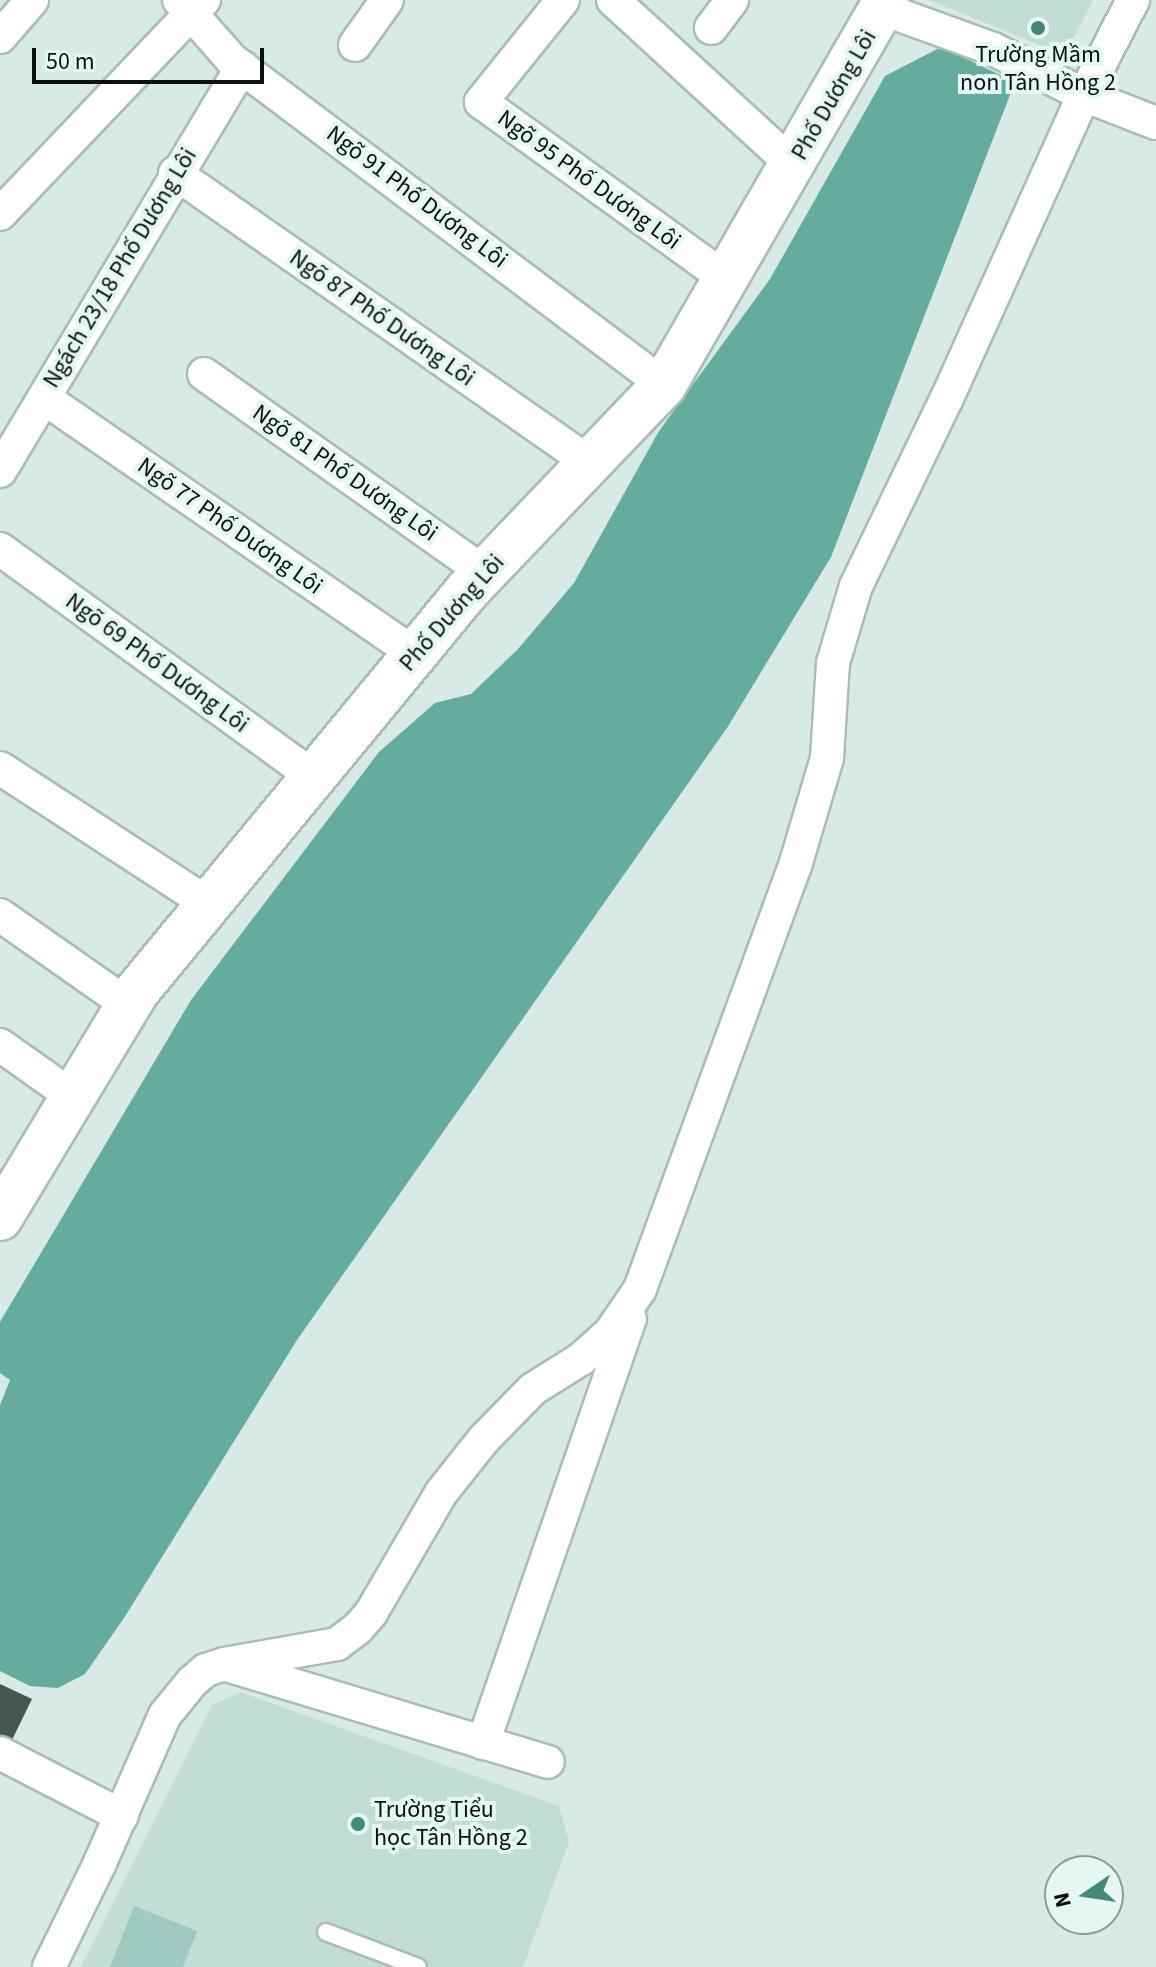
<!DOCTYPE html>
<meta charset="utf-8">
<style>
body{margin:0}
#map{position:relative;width:1156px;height:1967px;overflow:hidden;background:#d7eae5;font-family:"Source Sans 3",sans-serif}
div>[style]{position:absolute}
.built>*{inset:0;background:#c2ddd6}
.green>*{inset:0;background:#a0c9bf}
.water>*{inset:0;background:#66ac9c}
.building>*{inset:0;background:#475652}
.roads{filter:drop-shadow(2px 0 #abbcb8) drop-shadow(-2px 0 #abbcb8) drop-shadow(0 2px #abbcb8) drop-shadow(0 -2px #abbcb8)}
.lane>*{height:16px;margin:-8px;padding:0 8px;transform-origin:8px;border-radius:8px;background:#fff}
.street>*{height:32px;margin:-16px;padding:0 16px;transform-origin:16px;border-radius:16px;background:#fff}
.secondary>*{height:44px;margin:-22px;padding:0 22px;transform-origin:22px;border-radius:22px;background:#fff}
.dots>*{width:22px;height:22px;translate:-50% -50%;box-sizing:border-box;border:4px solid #e4f7f2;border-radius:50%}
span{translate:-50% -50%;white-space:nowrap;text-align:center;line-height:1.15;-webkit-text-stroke:8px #e4f7f2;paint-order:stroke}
.poi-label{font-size:24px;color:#0b1110}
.left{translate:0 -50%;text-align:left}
.street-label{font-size:24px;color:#0b1110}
.north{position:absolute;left:1044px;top:1855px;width:80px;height:80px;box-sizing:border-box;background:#e4f7f2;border:2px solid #8d9b98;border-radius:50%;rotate:257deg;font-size:22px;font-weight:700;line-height:32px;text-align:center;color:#0b1110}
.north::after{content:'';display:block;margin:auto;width:28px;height:36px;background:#458879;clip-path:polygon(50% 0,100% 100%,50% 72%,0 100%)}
.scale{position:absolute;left:32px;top:48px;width:232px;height:36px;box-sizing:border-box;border:4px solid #0b1110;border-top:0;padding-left:10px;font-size:24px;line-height:28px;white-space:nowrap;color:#0b1110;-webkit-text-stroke:6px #e4f7f2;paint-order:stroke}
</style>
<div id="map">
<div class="built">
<div style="clip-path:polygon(929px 0,1093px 0,1065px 55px)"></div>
<div style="clip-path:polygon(240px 1692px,559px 1806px,569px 1842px,523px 1967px,81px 1967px,212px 1705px)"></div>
</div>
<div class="green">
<div style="clip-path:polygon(134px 1906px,197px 1931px,183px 1967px,110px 1967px)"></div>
</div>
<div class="water">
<div style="clip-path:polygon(941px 47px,1015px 82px,831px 557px,727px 728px,297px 1340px,124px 1618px,85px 1674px,58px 1688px,30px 1686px,0 1671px,0 1405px,10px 1380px,0 1373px,0 1322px,191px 1000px,379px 752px,435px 703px,471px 694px,518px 649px,574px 583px,659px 431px,770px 279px,885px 76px)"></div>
</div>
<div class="building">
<div style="clip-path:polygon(0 1684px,32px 1699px,8px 1748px,0 1744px)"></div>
</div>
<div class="roads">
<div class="lane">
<div style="left:326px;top:1932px;width:98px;rotate:20.8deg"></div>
</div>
<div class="street">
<div style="left:179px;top:0;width:80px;rotate:48.5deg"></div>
<div style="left:232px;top:60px;width:541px;rotate:36.95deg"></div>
<div style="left:563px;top:0;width:131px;rotate:128.8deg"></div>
<div style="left:481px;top:102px;width:302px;rotate:35.8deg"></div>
<div style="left:613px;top:0;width:244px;rotate:42.5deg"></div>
<div style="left:883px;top:9px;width:117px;rotate:20deg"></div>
<div style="left:993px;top:49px;width:102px;rotate:26.8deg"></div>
<div style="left:1084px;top:95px;width:77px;rotate:21.3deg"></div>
<div style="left:711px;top:28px;width:35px;rotate:-53deg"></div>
<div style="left:0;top:37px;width:49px;rotate:-49.1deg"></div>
<div style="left:355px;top:45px;width:55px;rotate:-54.6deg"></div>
<div style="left:175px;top:173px;width:506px;rotate:34.95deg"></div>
<div style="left:0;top:214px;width:296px;rotate:-46.4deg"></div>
<div style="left:204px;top:374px;width:344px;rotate:35.3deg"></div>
<div style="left:44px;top:398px;width:451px;rotate:34.6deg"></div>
<div style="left:0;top:471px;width:471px;rotate:-59.1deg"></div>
<div style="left:0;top:549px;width:388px;rotate:36deg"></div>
<div style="left:0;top:768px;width:249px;rotate:33.1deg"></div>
<div style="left:0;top:915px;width:156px;rotate:35.1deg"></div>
<div style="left:0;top:1045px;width:88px;rotate:35.3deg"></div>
<div style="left:227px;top:1665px;width:335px;rotate:16.8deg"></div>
<div style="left:483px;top:1743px;width:449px;rotate:-70.9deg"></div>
<div style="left:0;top:1753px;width:137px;rotate:27.3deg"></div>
<div style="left:49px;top:1967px;width:114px;rotate:-63.9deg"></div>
<div style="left:99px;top:1865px;width:164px;rotate:-66.3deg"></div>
<div style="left:165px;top:1715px;width:43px;rotate:-50.7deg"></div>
<div style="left:192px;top:1682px;width:18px;rotate:-41deg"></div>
<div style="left:206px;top:1670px;width:19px;rotate:-18deg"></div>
<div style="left:224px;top:1664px;width:115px;rotate:-10deg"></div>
<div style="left:337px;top:1644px;width:26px;rotate:-37deg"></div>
<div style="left:358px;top:1628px;width:20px;rotate:-49deg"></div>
<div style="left:371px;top:1613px;width:139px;rotate:-59.7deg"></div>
<div style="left:441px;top:1493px;width:69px;rotate:-51.5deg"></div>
<div style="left:484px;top:1439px;width:70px;rotate:-45.6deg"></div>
<div style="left:533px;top:1389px;width:57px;rotate:-32deg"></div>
<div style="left:581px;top:1359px;width:39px;rotate:-42deg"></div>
<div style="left:610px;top:1333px;width:53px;rotate:-55.7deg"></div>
<div style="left:640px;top:1289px;width:451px;rotate:-69.9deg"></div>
<div style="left:795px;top:866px;width:113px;rotate:-73.5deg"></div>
<div style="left:827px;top:758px;width:95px;rotate:-86.4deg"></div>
<div style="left:833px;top:663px;width:80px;rotate:-73.4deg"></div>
<div style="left:856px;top:586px;width:209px;rotate:-64.2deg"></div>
<div style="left:947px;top:398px;width:333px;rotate:-65.7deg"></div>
<div style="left:1084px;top:95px;width:107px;rotate:-62.7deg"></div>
</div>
<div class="secondary">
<div style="left:0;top:1218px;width:265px;rotate:-58.9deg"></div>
<div style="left:137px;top:991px;width:519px;rotate:-50.48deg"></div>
<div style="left:467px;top:591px;width:285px;rotate:-46.3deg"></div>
<div style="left:664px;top:385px;width:444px;rotate:-60deg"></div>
</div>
</div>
<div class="dots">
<div style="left:1038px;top:28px;background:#458879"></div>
<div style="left:358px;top:1824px;background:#458879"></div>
</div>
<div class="poi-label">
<span style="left:1038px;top:69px">Trường Mầm<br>non Tân Hồng 2</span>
<span class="left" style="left:374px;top:1824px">Trường Tiểu<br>học Tân Hồng 2</span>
</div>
<div class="street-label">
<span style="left:834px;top:95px;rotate:-60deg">Phố Dương Lôi</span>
<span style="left:589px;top:180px;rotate:36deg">Ngõ 95 Phố Dương Lôi</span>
<span style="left:417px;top:197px;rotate:37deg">Ngõ 91 Phố Dương Lôi</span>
<span style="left:120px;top:268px;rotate:-59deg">Ngách 23/18 Phố Dương Lôi</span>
<span style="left:382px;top:318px;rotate:35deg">Ngõ 87 Phố Dương Lôi</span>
<span style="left:345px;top:473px;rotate:35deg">Ngõ 81 Phố Dương Lôi</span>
<span style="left:230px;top:526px;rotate:35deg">Ngõ 77 Phố Dương Lôi</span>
<span style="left:452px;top:613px;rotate:-49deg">Phố Dương Lôi</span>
<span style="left:157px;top:663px;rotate:36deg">Ngõ 69 Phố Dương Lôi</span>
</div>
<div class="north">N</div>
<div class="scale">50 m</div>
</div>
